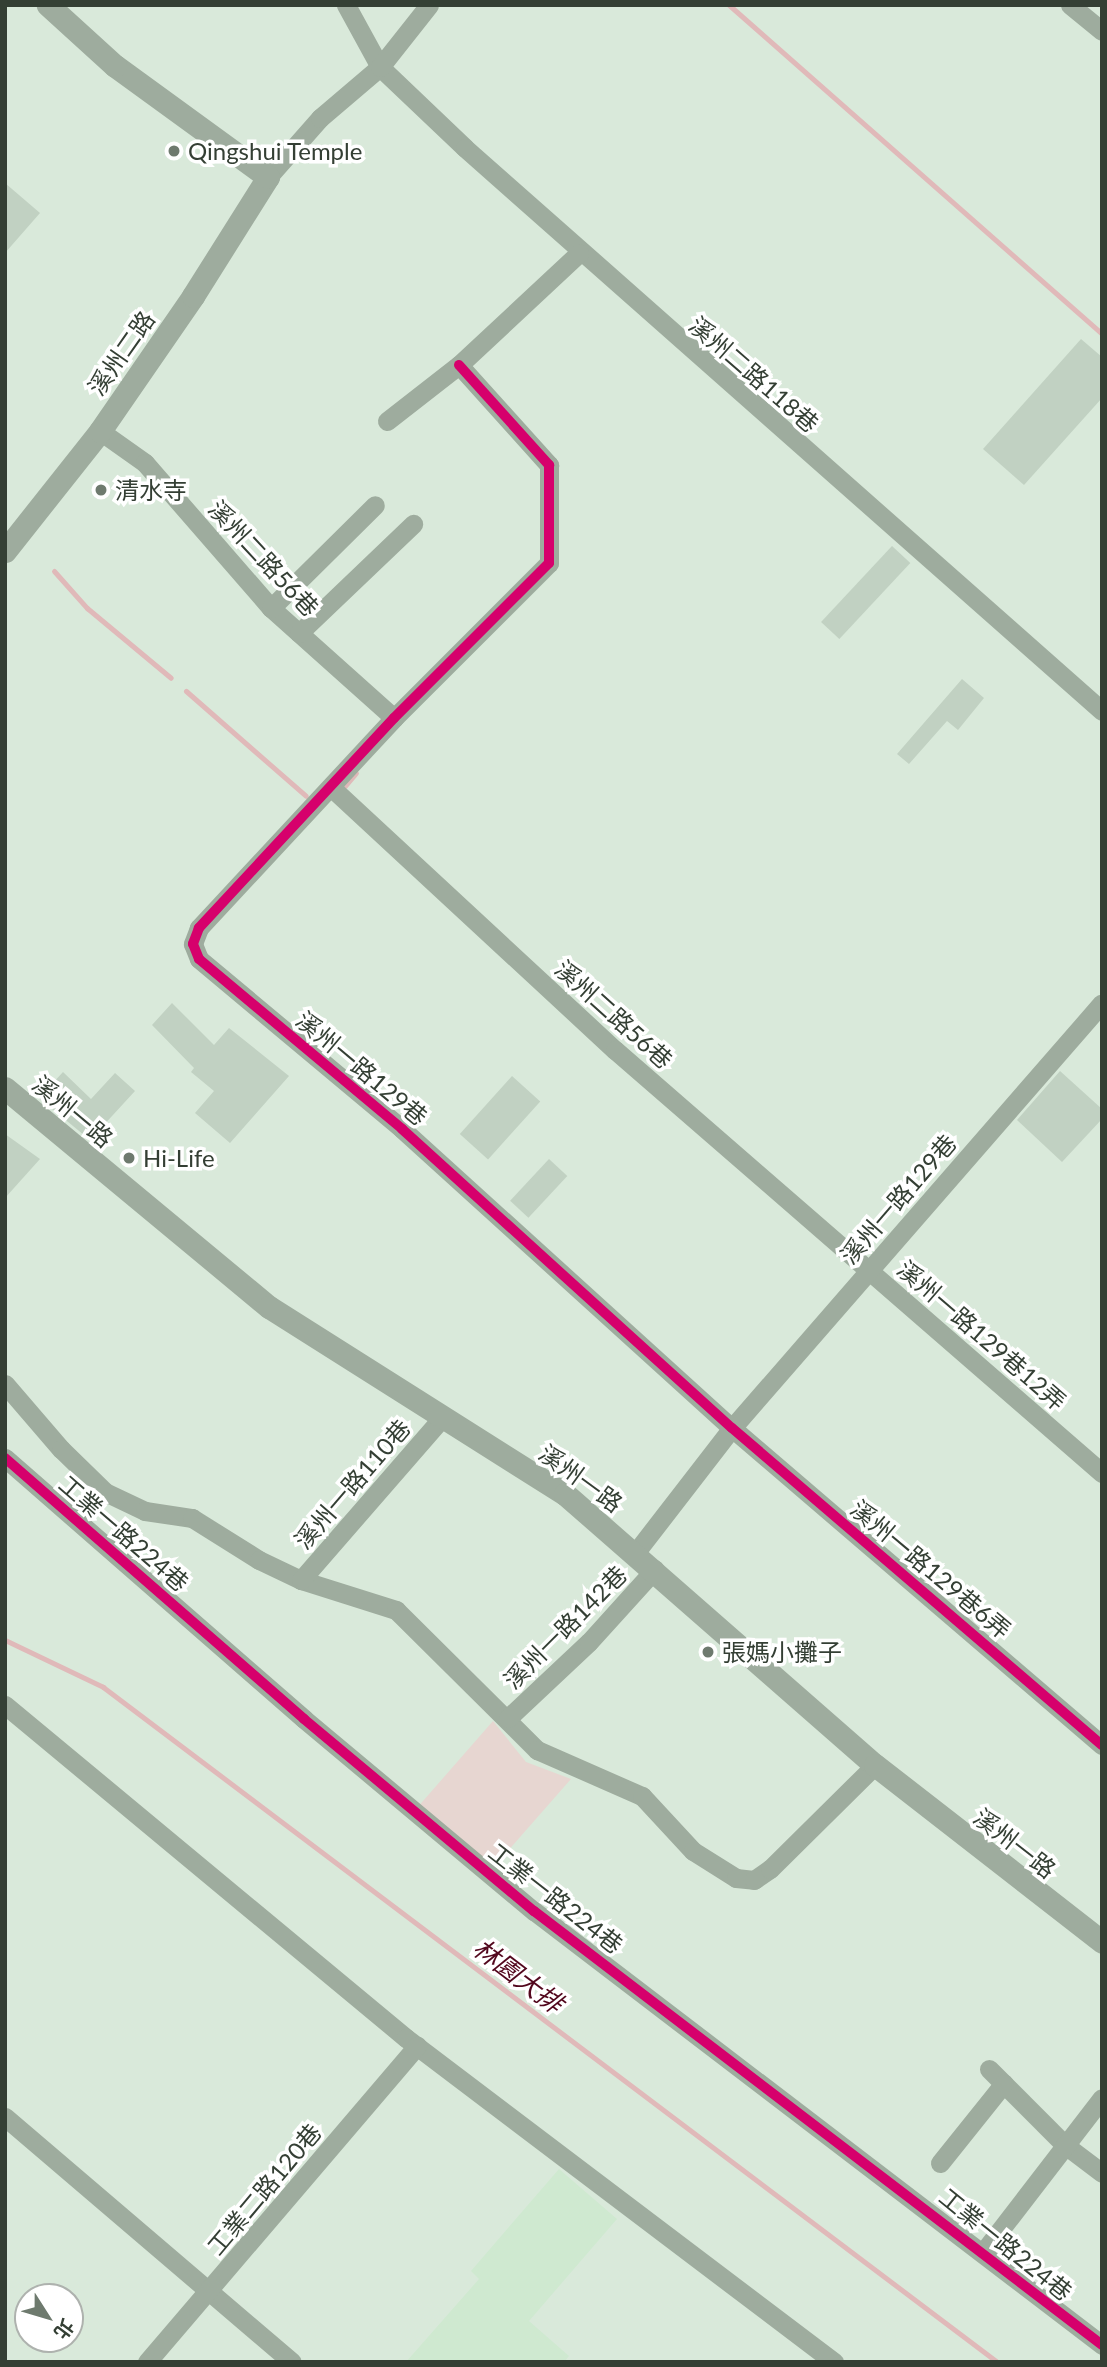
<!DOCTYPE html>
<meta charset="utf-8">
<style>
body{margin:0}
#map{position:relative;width:1107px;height:2367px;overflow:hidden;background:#d9e9da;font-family:Lato,"Noto Sans TC",sans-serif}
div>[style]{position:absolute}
.built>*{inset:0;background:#cfe9d0}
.green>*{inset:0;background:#e7d6d1}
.stream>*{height:5px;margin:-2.5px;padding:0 2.5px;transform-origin:2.5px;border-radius:2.5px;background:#e0b9b9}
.building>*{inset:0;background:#c1d1c2;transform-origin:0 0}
.minor>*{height:19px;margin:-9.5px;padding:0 9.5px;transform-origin:9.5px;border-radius:9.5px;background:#9eac9e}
.tertiary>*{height:23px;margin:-11.5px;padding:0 11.5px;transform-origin:11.5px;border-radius:11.5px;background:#9eac9e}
.cycleway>*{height:10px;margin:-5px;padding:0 5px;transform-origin:5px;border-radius:5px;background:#d6006c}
.dots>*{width:19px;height:19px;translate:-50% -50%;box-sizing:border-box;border:4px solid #fff;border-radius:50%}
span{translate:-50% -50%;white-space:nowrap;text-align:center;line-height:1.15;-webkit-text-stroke:7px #fff;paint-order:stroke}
.poi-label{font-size:24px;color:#343f34}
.left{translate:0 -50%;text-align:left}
.street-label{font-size:24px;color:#343f34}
.water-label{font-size:26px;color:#52071d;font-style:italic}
.frame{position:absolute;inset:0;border:7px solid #343f34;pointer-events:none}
.north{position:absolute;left:14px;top:2283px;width:70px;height:70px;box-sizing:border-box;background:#fff;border:2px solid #aeb2ae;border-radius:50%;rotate:127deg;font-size:19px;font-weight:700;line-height:28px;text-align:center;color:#343f34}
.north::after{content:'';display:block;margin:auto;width:24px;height:32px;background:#6e7a6e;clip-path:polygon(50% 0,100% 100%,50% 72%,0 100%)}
</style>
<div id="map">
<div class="built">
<div style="clip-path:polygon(559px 2169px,617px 2219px,529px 2321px,569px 2356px,564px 2362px,406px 2362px,479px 2279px,471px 2271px)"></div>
</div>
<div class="green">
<div style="clip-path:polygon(493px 1721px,526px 1762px,571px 1779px,491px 1870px,416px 1809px)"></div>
</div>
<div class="stream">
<div style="left:729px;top:5px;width:497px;rotate:41.4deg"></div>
<div style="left:54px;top:571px;width:50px;rotate:48.3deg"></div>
<div style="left:87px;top:608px;width:109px;rotate:39.8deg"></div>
<div style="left:186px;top:691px;width:159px;rotate:41.2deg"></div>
<div style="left:345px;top:786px;width:17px;rotate:-50deg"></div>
<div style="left:5px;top:1640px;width:109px;rotate:25.6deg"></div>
<div style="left:103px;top:1687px;width:1120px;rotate:37.05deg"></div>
</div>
<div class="building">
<div style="clip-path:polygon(5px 183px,40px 213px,5px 253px)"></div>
<div style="clip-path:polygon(1081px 339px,1102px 357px,1102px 398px,1024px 485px,983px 449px)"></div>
<div style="left:892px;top:546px;width:25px;height:104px;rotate:43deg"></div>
<div style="clip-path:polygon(962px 679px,984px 698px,958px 730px,947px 721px,909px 764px,897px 754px)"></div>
<div style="clip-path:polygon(172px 1003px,214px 1045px,229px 1028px,289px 1076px,230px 1143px,195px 1113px,214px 1091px,191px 1072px,194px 1068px,152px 1025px)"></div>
<div style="clip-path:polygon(1060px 1071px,1102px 1109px,1102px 1119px,1062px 1162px,1017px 1120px)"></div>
<div style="clip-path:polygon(63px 1072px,91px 1099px,115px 1073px,135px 1091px,90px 1140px,39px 1098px)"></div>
<div style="left:512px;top:1076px;width:38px;height:78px;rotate:42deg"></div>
<div style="clip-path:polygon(5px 1134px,40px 1159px,5px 1198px)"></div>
<div style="left:549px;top:1159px;width:25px;height:57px;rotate:43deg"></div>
</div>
<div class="minor">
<div style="left:346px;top:5px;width:71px;rotate:61.3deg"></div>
<div style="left:380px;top:67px;width:117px;rotate:43.6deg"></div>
<div style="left:465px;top:148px;width:850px;rotate:41.47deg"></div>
<div style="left:1070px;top:5px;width:41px;rotate:39.1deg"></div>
<div style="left:268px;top:177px;width:79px;rotate:-48.6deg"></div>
<div style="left:320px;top:118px;width:79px;rotate:-40.4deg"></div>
<div style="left:380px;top:67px;width:79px;rotate:-51.7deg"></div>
<div style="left:459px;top:365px;width:135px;rotate:48deg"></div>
<div style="left:549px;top:465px;width:98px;rotate:90deg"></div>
<div style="left:549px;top:563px;width:219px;rotate:135deg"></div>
<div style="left:394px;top:718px;width:287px;rotate:132.9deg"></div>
<div style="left:199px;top:928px;width:17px;rotate:111deg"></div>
<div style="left:193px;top:944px;width:16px;rotate:68deg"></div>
<div style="left:199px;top:959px;width:265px;rotate:39.9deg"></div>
<div style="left:402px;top:1129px;width:445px;rotate:42.2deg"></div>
<div style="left:732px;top:1428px;width:487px;rotate:40.6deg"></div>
<div style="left:387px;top:421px;width:91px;rotate:-37.9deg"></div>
<div style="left:459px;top:365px;width:164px;rotate:-43deg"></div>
<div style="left:100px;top:431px;width:55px;rotate:35.4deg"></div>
<div style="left:145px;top:463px;width:192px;rotate:49deg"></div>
<div style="left:271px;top:608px;width:165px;rotate:41.8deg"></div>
<div style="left:271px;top:608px;width:146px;rotate:-44.7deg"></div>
<div style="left:299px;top:633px;width:158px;rotate:-43.7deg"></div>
<div style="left:333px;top:789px;width:384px;rotate:42.8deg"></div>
<div style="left:615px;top:1050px;width:645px;rotate:40.98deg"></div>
<div style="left:5px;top:1384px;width:86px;rotate:49.3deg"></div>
<div style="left:61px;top:1449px;width:62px;rotate:44.3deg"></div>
<div style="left:105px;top:1492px;width:44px;rotate:25.4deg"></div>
<div style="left:145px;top:1511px;width:48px;rotate:8.5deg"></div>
<div style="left:192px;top:1518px;width:79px;rotate:32.1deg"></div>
<div style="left:259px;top:1560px;width:47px;rotate:25.5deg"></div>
<div style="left:301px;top:1580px;width:100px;rotate:17.5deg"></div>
<div style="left:396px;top:1610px;width:199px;rotate:44.8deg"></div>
<div style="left:537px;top:1750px;width:115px;rotate:23.7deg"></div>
<div style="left:642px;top:1796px;width:75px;rotate:47.2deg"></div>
<div style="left:693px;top:1851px;width:51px;rotate:32.1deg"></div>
<div style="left:736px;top:1878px;width:18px;rotate:6deg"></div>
<div style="left:754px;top:1880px;width:19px;rotate:-35deg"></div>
<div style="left:770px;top:1869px;width:148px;rotate:-44.7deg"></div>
<div style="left:5px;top:1458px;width:397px;rotate:41.1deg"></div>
<div style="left:304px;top:1719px;width:300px;rotate:39.9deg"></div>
<div style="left:534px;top:1911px;width:715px;rotate:37.38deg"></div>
<div style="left:636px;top:1552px;width:157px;rotate:-52.3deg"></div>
<div style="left:732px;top:1428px;width:563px;rotate:-48.96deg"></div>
<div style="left:301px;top:1580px;width:215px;rotate:-49deg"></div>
<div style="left:5px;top:1705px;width:521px;rotate:39.71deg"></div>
<div style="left:406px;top:2038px;width:537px;rotate:37.13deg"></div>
<div style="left:508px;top:1718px;width:111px;rotate:-43.2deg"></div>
<div style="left:589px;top:1642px;width:98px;rotate:-47.9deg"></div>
<div style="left:989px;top:2069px;width:107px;rotate:45deg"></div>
<div style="left:1065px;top:2145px;width:46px;rotate:37.1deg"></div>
<div style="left:5px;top:2117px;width:377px;rotate:40.5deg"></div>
<div style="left:940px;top:2163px;width:102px;rotate:-51.3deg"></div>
<div style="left:984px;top:2251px;width:193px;rotate:-52.4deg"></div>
<div style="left:147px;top:2362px;width:416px;rotate:-49.5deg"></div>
</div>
<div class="tertiary">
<div style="left:5px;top:551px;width:153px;rotate:-51.6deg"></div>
<div style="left:100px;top:431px;width:164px;rotate:-55.4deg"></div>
<div style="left:193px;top:296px;width:141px;rotate:-57.8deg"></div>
<div style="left:268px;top:177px;width:189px;rotate:-144deg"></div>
<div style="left:115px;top:66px;width:91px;rotate:-137.7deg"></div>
<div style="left:5px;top:1088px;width:343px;rotate:39.7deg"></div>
<div style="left:269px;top:1307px;width:350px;rotate:32.3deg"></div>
<div style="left:565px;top:1494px;width:412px;rotate:41.2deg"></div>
<div style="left:875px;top:1765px;width:288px;rotate:37.9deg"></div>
</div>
<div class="cycleway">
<div style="left:459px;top:365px;width:135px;rotate:48deg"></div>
<div style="left:549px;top:465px;width:98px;rotate:90deg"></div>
<div style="left:549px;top:563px;width:219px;rotate:135deg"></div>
<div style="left:394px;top:718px;width:287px;rotate:132.9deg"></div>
<div style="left:199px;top:928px;width:17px;rotate:111deg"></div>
<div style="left:193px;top:944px;width:16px;rotate:68deg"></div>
<div style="left:199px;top:959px;width:265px;rotate:39.9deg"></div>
<div style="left:402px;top:1129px;width:445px;rotate:42.2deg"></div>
<div style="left:732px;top:1428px;width:487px;rotate:40.6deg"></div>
<div style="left:5px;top:1458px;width:397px;rotate:41.1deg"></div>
<div style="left:304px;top:1719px;width:300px;rotate:39.9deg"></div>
<div style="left:534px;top:1911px;width:715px;rotate:37.38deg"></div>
</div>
<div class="dots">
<div style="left:174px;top:151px;background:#6e7a6e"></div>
<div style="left:101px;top:490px;background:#6e7a6e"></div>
<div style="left:129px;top:1158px;background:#6e7a6e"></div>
<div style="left:708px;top:1652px;background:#6e7a6e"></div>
</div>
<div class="poi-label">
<span class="left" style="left:188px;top:151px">Qingshui Temple</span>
<span class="left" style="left:115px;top:490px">清水寺</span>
<span class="left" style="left:143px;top:1158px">Hi-Life</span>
<span class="left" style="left:722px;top:1652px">張媽小攤子</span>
</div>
<div class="street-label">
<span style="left:121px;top:353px;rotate:-55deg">溪州二路</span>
<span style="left:754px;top:374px;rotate:41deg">溪州二路118巷</span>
<span style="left:264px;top:558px;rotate:47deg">溪州二路56巷</span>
<span style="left:614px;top:1014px;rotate:42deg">溪州二路56巷</span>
<span style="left:362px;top:1068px;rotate:40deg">溪州一路129巷</span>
<span style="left:73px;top:1111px;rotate:40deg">溪州一路</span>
<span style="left:898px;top:1199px;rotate:-49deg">溪州一路129巷</span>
<span style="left:982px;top:1335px;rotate:41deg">溪州一路129巷12弄</span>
<span style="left:581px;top:1478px;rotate:36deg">溪州一路</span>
<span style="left:352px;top:1484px;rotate:-49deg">溪州一路110巷</span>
<span style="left:124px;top:1533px;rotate:41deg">工業一路224巷</span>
<span style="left:931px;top:1569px;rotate:40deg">溪州一路129巷6弄</span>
<span style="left:565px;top:1627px;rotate:-45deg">溪州一路142巷</span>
<span style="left:1015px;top:1843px;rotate:38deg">溪州一路</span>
<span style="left:556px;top:1898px;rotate:38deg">工業一路224巷</span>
<span style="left:264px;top:2189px;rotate:-50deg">工業二路120巷</span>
<span style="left:1006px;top:2244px;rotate:39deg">工業一路224巷</span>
</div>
<div class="water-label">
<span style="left:518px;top:1976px;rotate:37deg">林園大排</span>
</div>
<div class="frame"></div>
<div class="north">北</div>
</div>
